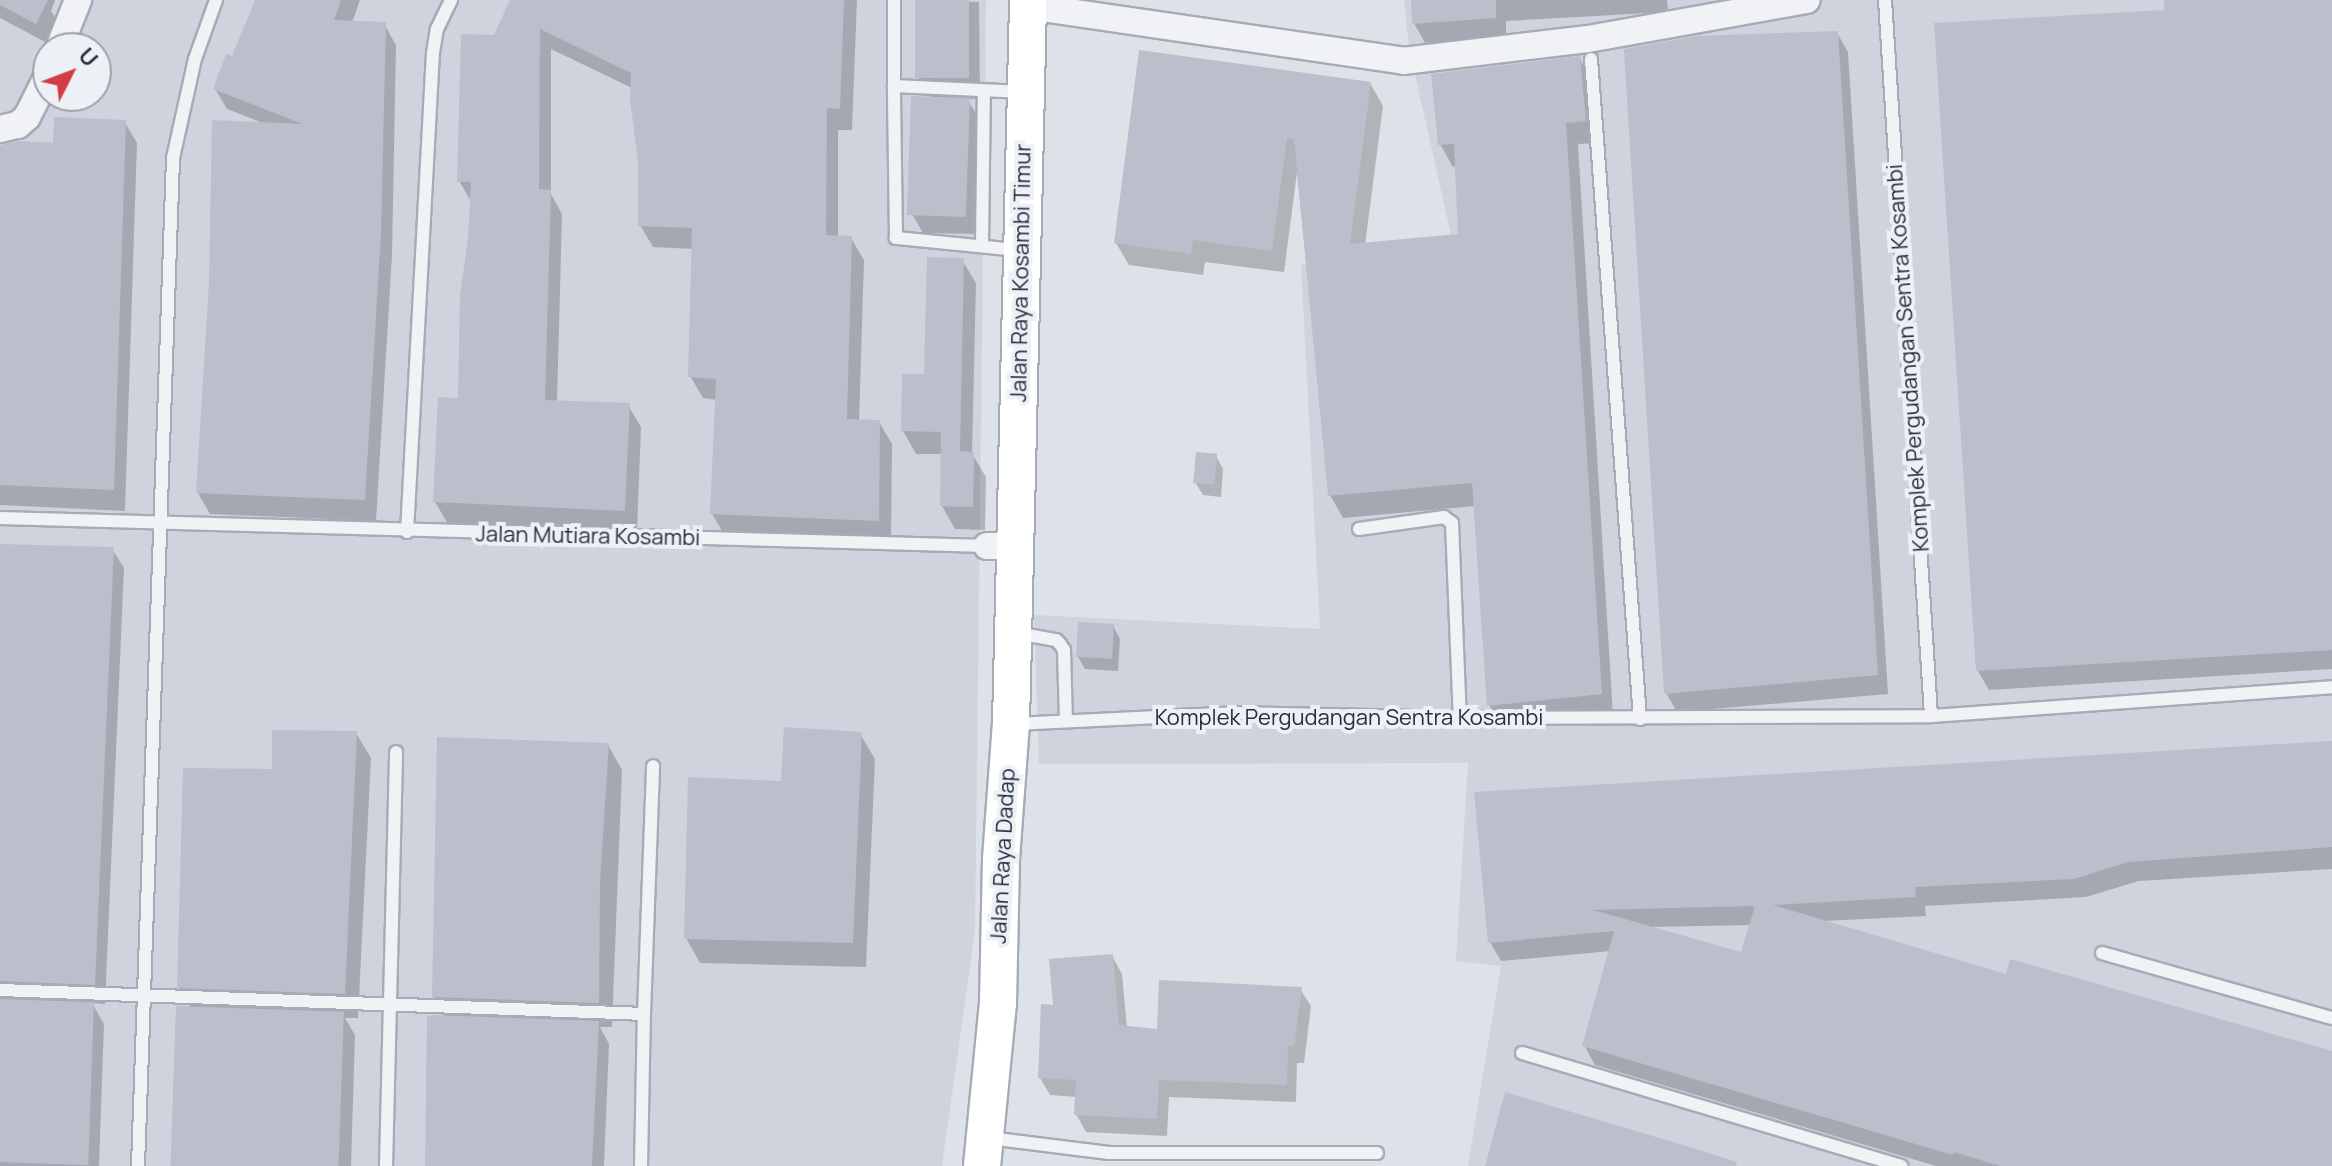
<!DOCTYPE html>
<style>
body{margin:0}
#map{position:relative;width:2332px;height:1166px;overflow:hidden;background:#dde1e8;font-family:Manrope,sans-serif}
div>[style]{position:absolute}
.built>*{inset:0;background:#cfd3dd}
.shadow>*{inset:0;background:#0003}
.building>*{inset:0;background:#bbbfcb;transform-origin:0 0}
.roads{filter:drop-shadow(2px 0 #a6abb5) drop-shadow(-2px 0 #a6abb5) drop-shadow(0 2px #a6abb5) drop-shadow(0 -2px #a6abb5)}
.service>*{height:12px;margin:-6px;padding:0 6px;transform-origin:6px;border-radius:6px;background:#f0f2f6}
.minor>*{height:26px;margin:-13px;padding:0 13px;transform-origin:13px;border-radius:13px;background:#f0f2f6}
.secondary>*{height:36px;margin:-18px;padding:0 18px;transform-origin:18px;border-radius:18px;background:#fff}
span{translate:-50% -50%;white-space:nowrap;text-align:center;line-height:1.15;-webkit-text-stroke:8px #edf0f5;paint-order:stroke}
.street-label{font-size:22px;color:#262d3f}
.north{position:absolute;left:32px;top:32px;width:80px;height:80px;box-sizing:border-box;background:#edf0f5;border:2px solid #9da2ac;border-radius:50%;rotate:48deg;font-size:22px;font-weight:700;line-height:32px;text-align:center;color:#262d3f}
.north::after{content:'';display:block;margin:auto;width:28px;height:36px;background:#d13e48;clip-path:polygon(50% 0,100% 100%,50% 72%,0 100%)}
</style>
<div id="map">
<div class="built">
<div style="clip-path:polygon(evenodd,0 0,986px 0,975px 931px,942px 1166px,0 1166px,0 0,48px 48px,96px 48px,96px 96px,48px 96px,48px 48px)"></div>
<div style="clip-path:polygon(1404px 0,2332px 0,2332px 1166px,1468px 1166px,1501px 966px,1456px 961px,1468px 763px,1039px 764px,1034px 615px,1320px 629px,1301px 264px,1455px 253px,1409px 48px)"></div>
</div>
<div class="shadow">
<div style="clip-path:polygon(0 0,55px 0,51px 11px,58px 22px,47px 43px,0 18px)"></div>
<div style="clip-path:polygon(257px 0,360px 0,352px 23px,384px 24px,396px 45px,392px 255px,376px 521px,210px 514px,198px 493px,263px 123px,227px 109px,215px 89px,233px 59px)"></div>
<div style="clip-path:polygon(513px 0,857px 0,852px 130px,838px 130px,838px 237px,851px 238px,864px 260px,859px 422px,879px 422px,892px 444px,891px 542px,725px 536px,712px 514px,717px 400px,703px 398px,690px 376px,693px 249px,653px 247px,640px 225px,640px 161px,632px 88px,551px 49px,551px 194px,562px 214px,557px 402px,628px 405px,641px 427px,637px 532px,448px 524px,435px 502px,460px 400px,472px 203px,459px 181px,495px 37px)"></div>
<div style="clip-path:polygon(917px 0,979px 2px,980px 99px,967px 99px,980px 120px,978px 234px,923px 233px,912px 214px,931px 99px,918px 77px)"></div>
<div style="clip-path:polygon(1413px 0,1667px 0,1668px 12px,1506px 21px,1506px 36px,1425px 43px,1414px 23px)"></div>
<div style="clip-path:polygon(2165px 0,2332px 0,2332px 669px,1989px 690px,1978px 671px,2166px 12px)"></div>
<div style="clip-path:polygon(1837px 33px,1848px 52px,1888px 694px,1677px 712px,1666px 693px)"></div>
<div style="clip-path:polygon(1579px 58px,1592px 80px,1597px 143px,1578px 144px,1613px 716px,1502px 727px,1489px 705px,1475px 506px,1343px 518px,1330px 495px,1297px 172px,1284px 272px,1205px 262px,1203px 275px,1129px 265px,1116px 243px,1370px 83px,1383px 106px,1365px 245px,1460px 236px,1457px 166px,1453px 167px,1440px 144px)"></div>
<div style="clip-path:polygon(124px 121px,137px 143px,125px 511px,0 505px,0 146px,58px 145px)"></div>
<div style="clip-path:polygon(962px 260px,976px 283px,972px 454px,986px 477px,985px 530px,955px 529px,942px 506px,943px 454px,916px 454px,903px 431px,926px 376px)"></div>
<div style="clip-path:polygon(1216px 456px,1223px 469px,1221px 497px,1203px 495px,1195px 482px)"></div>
<div style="clip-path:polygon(0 546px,112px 549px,124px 568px,105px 1004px,92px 1003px,104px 1024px,99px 1166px,0 1166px)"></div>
<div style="clip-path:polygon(1113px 626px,1120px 639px,1118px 671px,1085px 669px,1078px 657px)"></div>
<div style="clip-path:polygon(356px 733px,371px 758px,358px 1018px,345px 1018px,355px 1035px,351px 1166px,173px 1166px,191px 1008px,179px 987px,274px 771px)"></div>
<div style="clip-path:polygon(860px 734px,875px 759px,866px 967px,700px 963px,686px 938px,783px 783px)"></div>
<div style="clip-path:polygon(evenodd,2332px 743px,2332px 869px,2139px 881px,2086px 897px,1925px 906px,1926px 916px,1824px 921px,2008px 976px,2332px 1053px,2332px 1166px,1936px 1166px,1595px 1065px,1584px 1045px,1611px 951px,1501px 961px,1490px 942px,1476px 794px,2332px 743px,1752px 925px,1743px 955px,1650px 927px,1752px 925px)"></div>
<div style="clip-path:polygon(608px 745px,622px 770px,612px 1027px,600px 1027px,609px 1044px,604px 1166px,428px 1166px,447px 1020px,434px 997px)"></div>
<div style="clip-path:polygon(1112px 956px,1122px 974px,1127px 1028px,1159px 1031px,1300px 989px,1311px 1006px,1304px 1063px,1297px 1063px,1296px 1102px,1169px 1097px,1167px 1136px,1086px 1132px,1076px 1114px,1077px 1097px,1050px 1095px,1040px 1078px,1055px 1007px)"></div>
</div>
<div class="building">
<div style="clip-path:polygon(0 0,48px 0,36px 24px,0 5px)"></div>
<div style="clip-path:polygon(255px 0,341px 0,334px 20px,386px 22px,381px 233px,365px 500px,196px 493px,209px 281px,212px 120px,303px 124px,213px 89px,226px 54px,232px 56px)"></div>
<div style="clip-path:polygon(510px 0,844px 0,840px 109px,827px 108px,826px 235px,852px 236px,847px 419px,880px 420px,879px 521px,710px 514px,716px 379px,688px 377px,692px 228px,638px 226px,638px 161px,630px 99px,631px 73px,540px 29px,539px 189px,551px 190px,545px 400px,630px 403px,625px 511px,433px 502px,438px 397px,458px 398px,460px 295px,468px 239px,471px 182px,457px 182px,461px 34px,494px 35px)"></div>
<div style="left:915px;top:0;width:54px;height:78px"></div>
<div style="clip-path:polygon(1411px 0,1496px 0,1496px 18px,1412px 24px)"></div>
<div style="clip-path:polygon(2164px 0,2332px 0,2332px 650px,1976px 671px,1934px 23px,2164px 10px)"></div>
<div style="clip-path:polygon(1838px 31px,1878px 675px,1664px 694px,1624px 49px,1696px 36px)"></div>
<div style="clip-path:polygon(1139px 50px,1371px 82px,1350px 244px,1458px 234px,1454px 144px,1438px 145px,1431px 74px,1580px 56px,1586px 121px,1566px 123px,1602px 694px,1487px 706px,1472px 483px,1328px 496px,1294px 139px,1287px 138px,1272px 251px,1193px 240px,1191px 254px,1114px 243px)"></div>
<div style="left:911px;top:96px;width:59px;height:119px;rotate:2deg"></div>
<div style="clip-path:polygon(54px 117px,126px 120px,114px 490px,0 485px,0 145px,19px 141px,53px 143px)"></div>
<div style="clip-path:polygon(927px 257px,964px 258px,960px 451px,974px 452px,973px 507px,940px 506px,941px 432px,901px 431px,902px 374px,924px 374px)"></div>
<div style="left:1196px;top:452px;width:21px;height:31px;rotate:5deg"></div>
<div style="clip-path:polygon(0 544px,114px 547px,95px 985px,0 981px)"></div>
<div style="left:1078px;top:622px;width:36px;height:35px;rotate:3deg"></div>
<div style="clip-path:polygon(784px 727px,862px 732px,853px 943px,684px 939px,688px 777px,781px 781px)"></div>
<div style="clip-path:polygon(272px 730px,357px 731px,345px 994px,177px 988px,183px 768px,272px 769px)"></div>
<div style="clip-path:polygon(437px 737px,609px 743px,600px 882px,599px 1003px,432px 997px)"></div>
<div style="clip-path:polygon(evenodd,2332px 741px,2332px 847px,2128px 862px,2074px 879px,1915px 887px,1916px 897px,1773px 905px,2006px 974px,2010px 959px,2332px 1051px,2332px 1166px,2000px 1166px,1954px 1152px,1953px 1155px,1582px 1046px,1614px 931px,1488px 943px,1474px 792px,2332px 741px,1751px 906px,1755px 906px,1741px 952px,1593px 910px,1751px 906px)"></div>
<div style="clip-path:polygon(1113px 954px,1119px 1025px,1157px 1029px,1159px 980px,1302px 987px,1294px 1046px,1288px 1046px,1287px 1085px,1159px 1080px,1157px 1119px,1074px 1115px,1076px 1080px,1038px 1078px,1041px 1004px,1053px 1005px,1049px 959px)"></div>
<div style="left:0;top:999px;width:94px;height:163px;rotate:2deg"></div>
<div style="left:176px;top:1006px;width:168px;height:160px;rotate:2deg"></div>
<div style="clip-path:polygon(432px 1015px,599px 1021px,592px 1166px,425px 1166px,427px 1017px)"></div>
<div style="clip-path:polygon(1505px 1092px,1693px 1148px,1737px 1162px,1736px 1166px,1485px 1166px)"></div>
</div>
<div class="roads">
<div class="service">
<div style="left:1885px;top:0;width:717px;rotate:86.32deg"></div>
<div style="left:1931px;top:716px;width:402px;rotate:-4.1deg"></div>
<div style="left:1591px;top:59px;width:662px;rotate:85.75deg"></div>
<div style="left:894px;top:86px;width:85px;rotate:-90deg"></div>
<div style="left:982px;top:246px;width:155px;rotate:-89.3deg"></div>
<div style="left:1017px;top:250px;width:122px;rotate:-174.3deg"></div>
<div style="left:896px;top:238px;width:152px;rotate:-90.8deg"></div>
<div style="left:894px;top:86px;width:130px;rotate:2.6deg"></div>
<div style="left:0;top:518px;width:987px;rotate:1.62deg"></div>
<div style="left:1359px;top:529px;width:86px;rotate:-8deg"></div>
<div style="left:1444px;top:517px;width:10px;rotate:37deg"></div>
<div style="left:1452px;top:523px;width:195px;rotate:87.7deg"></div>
<div style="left:407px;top:532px;width:480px;rotate:-86.9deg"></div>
<div style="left:433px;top:53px;width:24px;rotate:-81deg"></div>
<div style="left:437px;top:29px;width:32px;rotate:-64deg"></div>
<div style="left:1016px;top:633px;width:41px;rotate:9.9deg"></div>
<div style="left:1056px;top:640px;width:6px;rotate:45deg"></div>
<div style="left:1060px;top:644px;width:7px;rotate:56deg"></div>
<div style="left:1064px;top:650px;width:71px;rotate:88.4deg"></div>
<div style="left:1014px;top:724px;width:221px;rotate:-2.8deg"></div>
<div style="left:1235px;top:713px;width:225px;rotate:1.3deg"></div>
<div style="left:1460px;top:718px;width:471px;rotate:-0.2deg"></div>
<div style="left:2102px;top:953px;width:239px;rotate:15.8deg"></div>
<div style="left:0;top:990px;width:644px;rotate:2.13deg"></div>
<div style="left:644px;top:1014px;width:248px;rotate:-87.9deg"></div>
<div style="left:1522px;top:1053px;width:396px;rotate:16.6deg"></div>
<div style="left:989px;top:1138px;width:121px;rotate:7.1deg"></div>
<div style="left:1109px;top:1153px;width:268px"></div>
<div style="left:138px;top:1166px;width:1009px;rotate:-88.01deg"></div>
<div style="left:173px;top:158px;width:101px;rotate:-77.5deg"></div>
<div style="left:195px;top:59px;width:63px;rotate:-70.4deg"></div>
<div style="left:386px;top:1166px;width:414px;rotate:-88.6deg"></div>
<div style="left:641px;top:1166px;width:152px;rotate:-88.9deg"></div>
</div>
<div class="minor">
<div style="left:1028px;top:6px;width:379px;rotate:8.3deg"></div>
<div style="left:1403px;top:61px;width:186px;rotate:-6.8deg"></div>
<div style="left:1588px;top:39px;width:222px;rotate:-10.1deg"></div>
<div style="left:59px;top:48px;width:52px;rotate:-68.4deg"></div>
<div style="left:0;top:129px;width:18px;rotate:-13deg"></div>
<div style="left:18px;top:125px;width:12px;rotate:-42deg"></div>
<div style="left:27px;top:117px;width:47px;rotate:-63.4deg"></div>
<div style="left:987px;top:546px;width:27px"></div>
</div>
<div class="secondary">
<div style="left:982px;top:1166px;width:164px;rotate:-84.4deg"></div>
<div style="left:998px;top:1003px;width:144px;rotate:-88.8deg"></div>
<div style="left:1001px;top:859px;width:135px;rotate:-85.8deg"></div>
<div style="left:1011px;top:724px;width:724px;rotate:-88.65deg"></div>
</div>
</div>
<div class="street-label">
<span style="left:1021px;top:273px;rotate:-89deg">Jalan Raya Kosambi Timur</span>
<span style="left:1908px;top:358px;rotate:-94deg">Komplek Pergudangan Sentra Kosambi</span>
<span style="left:588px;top:536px;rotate:1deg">Jalan Mutiara Kosambi</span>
<span style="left:1349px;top:718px">Komplek Pergudangan Sentra Kosambi</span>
<span style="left:1003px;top:856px;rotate:-87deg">Jalan Raya Dadap</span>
</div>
<div class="north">U</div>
</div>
